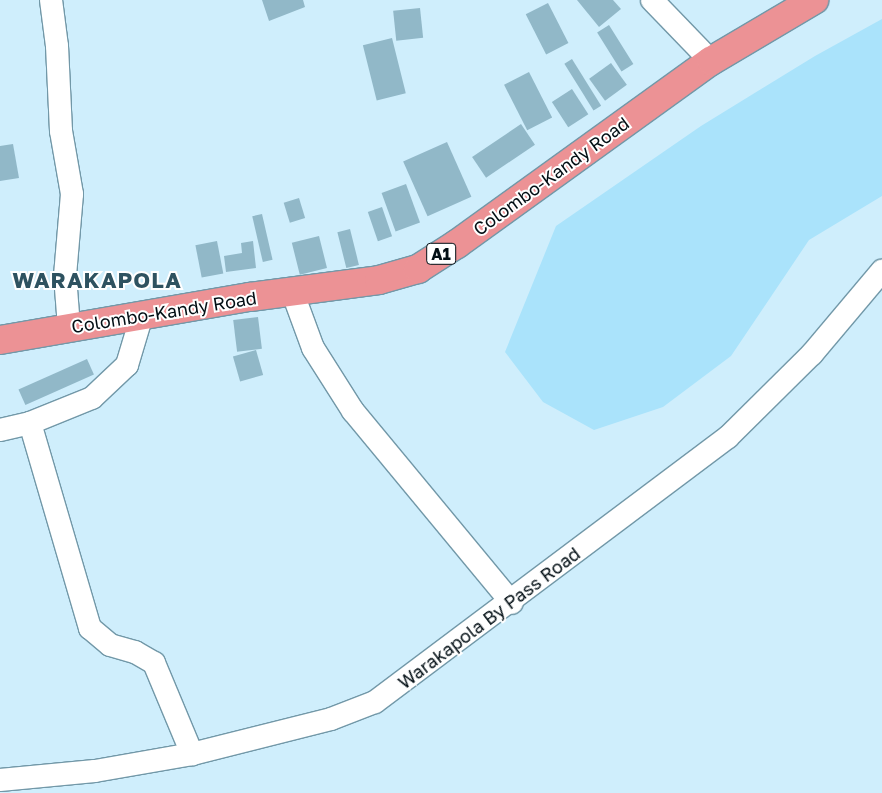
<!DOCTYPE html>
<style>
body{margin:0}
#map{position:relative;width:882px;height:793px;overflow:hidden;background:#cfeefc;font-family:"Golos Text",sans-serif}
div>[style]{position:absolute}
.green>*{inset:0;background:#aae3fb}
.building>*{inset:0;background:#91b8c8;transform-origin:0 0}
.roads{filter:drop-shadow(1px 0 #7298a8) drop-shadow(-1px 0 #7298a8) drop-shadow(0 1px #7298a8) drop-shadow(0 -1px #7298a8)}
.minor>*{height:22px;margin:-11px;padding:0 11px;transform-origin:11px;border-radius:11px;background:#fff}
.highway>*{height:28px;margin:-14px;padding:0 14px;transform-origin:14px;border-radius:14px;background:#ec9295}
span{translate:-50% -50%;white-space:nowrap;text-align:center;line-height:1.15;-webkit-text-stroke:4px #fff;paint-order:stroke}
.shield-label span{padding:1px 4px;background:#fff;border:1px solid;border-radius:4px;-webkit-text-stroke-width:0}
.shield-label{font-size:16px;color:#020e14;font-weight:700}
.street-label{font-size:18px;color:#020e14}
.district-label{font-size:22px;color:#2e5260;font-weight:700;letter-spacing:1px}
</style>
<div id="map">
<div class="green">
<div style="clip-path:polygon(882px 19px,882px 196px,809px 240px,731px 356px,663px 407px,594px 430px,543px 402px,505px 352px,556px 226px,701px 126px,815px 56px)"></div>
</div>
<div class="building">
<div style="clip-path:polygon(262px 0,303px 0,305px 7px,269px 21px)"></div>
<div style="clip-path:polygon(577px 0,613px 0,621px 9px,599px 27px)"></div>
<div style="left:548px;top:3px;width:45px;height:25px;rotate:63deg"></div>
<div style="left:420px;top:8px;width:30px;height:27px;rotate:84deg"></div>
<div style="left:609px;top:25px;width:46px;height:14px;rotate:58deg"></div>
<div style="left:392px;top:38px;width:57px;height:30px;rotate:76deg"></div>
<div style="left:572px;top:59px;width:55px;height:9px;rotate:58deg"></div>
<div style="left:611px;top:63px;width:27px;height:27px;rotate:54deg"></div>
<div style="left:529px;top:72px;width:51px;height:28px;rotate:63deg"></div>
<div style="left:572px;top:89px;width:30px;height:24px;rotate:57deg"></div>
<div style="left:521px;top:124px;width:25px;height:59px;rotate:56deg"></div>
<div style="left:447px;top:142px;width:60px;height:48px;rotate:66deg"></div>
<div style="clip-path:polygon(13px 144px,19px 178px,0 181px,0 146px)"></div>
<div style="left:406px;top:184px;width:41px;height:26px;rotate:70deg"></div>
<div style="left:299px;top:198px;width:21px;height:16px;rotate:73deg"></div>
<div style="left:382px;top:207px;width:31px;height:15px;rotate:71deg"></div>
<div style="left:262px;top:214px;width:47px;height:10px;rotate:77deg"></div>
<div style="left:350px;top:229px;width:37px;height:13px;rotate:76deg"></div>
<div style="left:319px;top:236px;width:33px;height:28px;rotate:76deg"></div>
<div style="left:217px;top:241px;width:33px;height:22px;rotate:79deg"></div>
<div style="clip-path:polygon(253px 241px,256px 268px,226px 272px,224px 256px,242px 253px,241px 243px)"></div>
<div style="left:258px;top:317px;width:32px;height:25px;rotate:83deg"></div>
<div style="left:256px;top:350px;width:26px;height:24px;rotate:74deg"></div>
<div style="left:87px;top:359px;width:17px;height:75px;rotate:66deg"></div>
</div>
<div class="roads">
<div class="minor">
<div style="left:51px;top:0;width:46px;rotate:82.6deg"></div>
<div style="left:57px;top:46px;width:85px;rotate:87.3deg"></div>
<div style="left:61px;top:131px;width:64px;rotate:80.1deg"></div>
<div style="left:72px;top:194px;width:82px;rotate:94.9deg"></div>
<div style="left:65px;top:276px;width:51px;rotate:85.5deg"></div>
<div style="left:652px;top:0;width:85px;rotate:46deg"></div>
<div style="left:292px;top:291px;width:61px;rotate:69.8deg"></div>
<div style="left:313px;top:348px;width:75px;rotate:57.6deg"></div>
<div style="left:353px;top:411px;width:249px;rotate:50.4deg"></div>
<div style="left:30px;top:423px;width:214px;rotate:73.7deg"></div>
<div style="left:90px;top:628px;width:26px;rotate:40deg"></div>
<div style="left:110px;top:645px;width:26px;rotate:16deg"></div>
<div style="left:135px;top:652px;width:22px;rotate:30deg"></div>
<div style="left:154px;top:663px;width:99px;rotate:67.3deg"></div>
<div style="left:0;top:430px;width:31px;rotate:-13deg"></div>
<div style="left:30px;top:423px;width:67px;rotate:-22deg"></div>
<div style="left:92px;top:398px;width:48px;rotate:-43.3deg"></div>
<div style="left:127px;top:365px;width:52px;rotate:-73.3deg"></div>
<div style="left:0;top:780px;width:95px;rotate:-5.4deg"></div>
<div style="left:95px;top:771px;width:98px;rotate:-9.9deg"></div>
<div style="left:192px;top:754px;width:143px;rotate:-14.1deg"></div>
<div style="left:331px;top:719px;width:47px;rotate:-21.1deg"></div>
<div style="left:375px;top:702px;width:441px;rotate:-36.9deg"></div>
<div style="left:728px;top:437px;width:118px;rotate:-44.7deg"></div>
<div style="left:812px;top:354px;width:109px;rotate:-49.9deg"></div>
</div>
<div class="highway">
<div style="left:0;top:340px;width:254px;rotate:-9.8deg"></div>
<div style="left:250px;top:297px;width:130px;rotate:-7.5deg"></div>
<div style="left:379px;top:280px;width:41px;rotate:-15.8deg"></div>
<div style="left:418px;top:269px;width:46px;rotate:-32.7deg"></div>
<div style="left:457px;top:244px;width:313px;rotate:-35.8deg"></div>
<div style="left:711px;top:61px;width:120px;rotate:-30.6deg"></div>
</div>
</div>
<div class="shield-label">
<span style="left:441px;top:254px">A1</span>
</div>
<div class="street-label">
<span style="left:551px;top:176px;rotate:-36deg">Colombo-Kandy Road</span>
<span style="left:164px;top:312px;rotate:-9deg">Colombo-Kandy Road</span>
<span style="left:489px;top:618px;rotate:-37deg">Warakapola By Pass Road</span>
</div>
<div class="district-label">
<span style="left:97px;top:280px">WARAKAPOLA</span>
</div>
</div>
